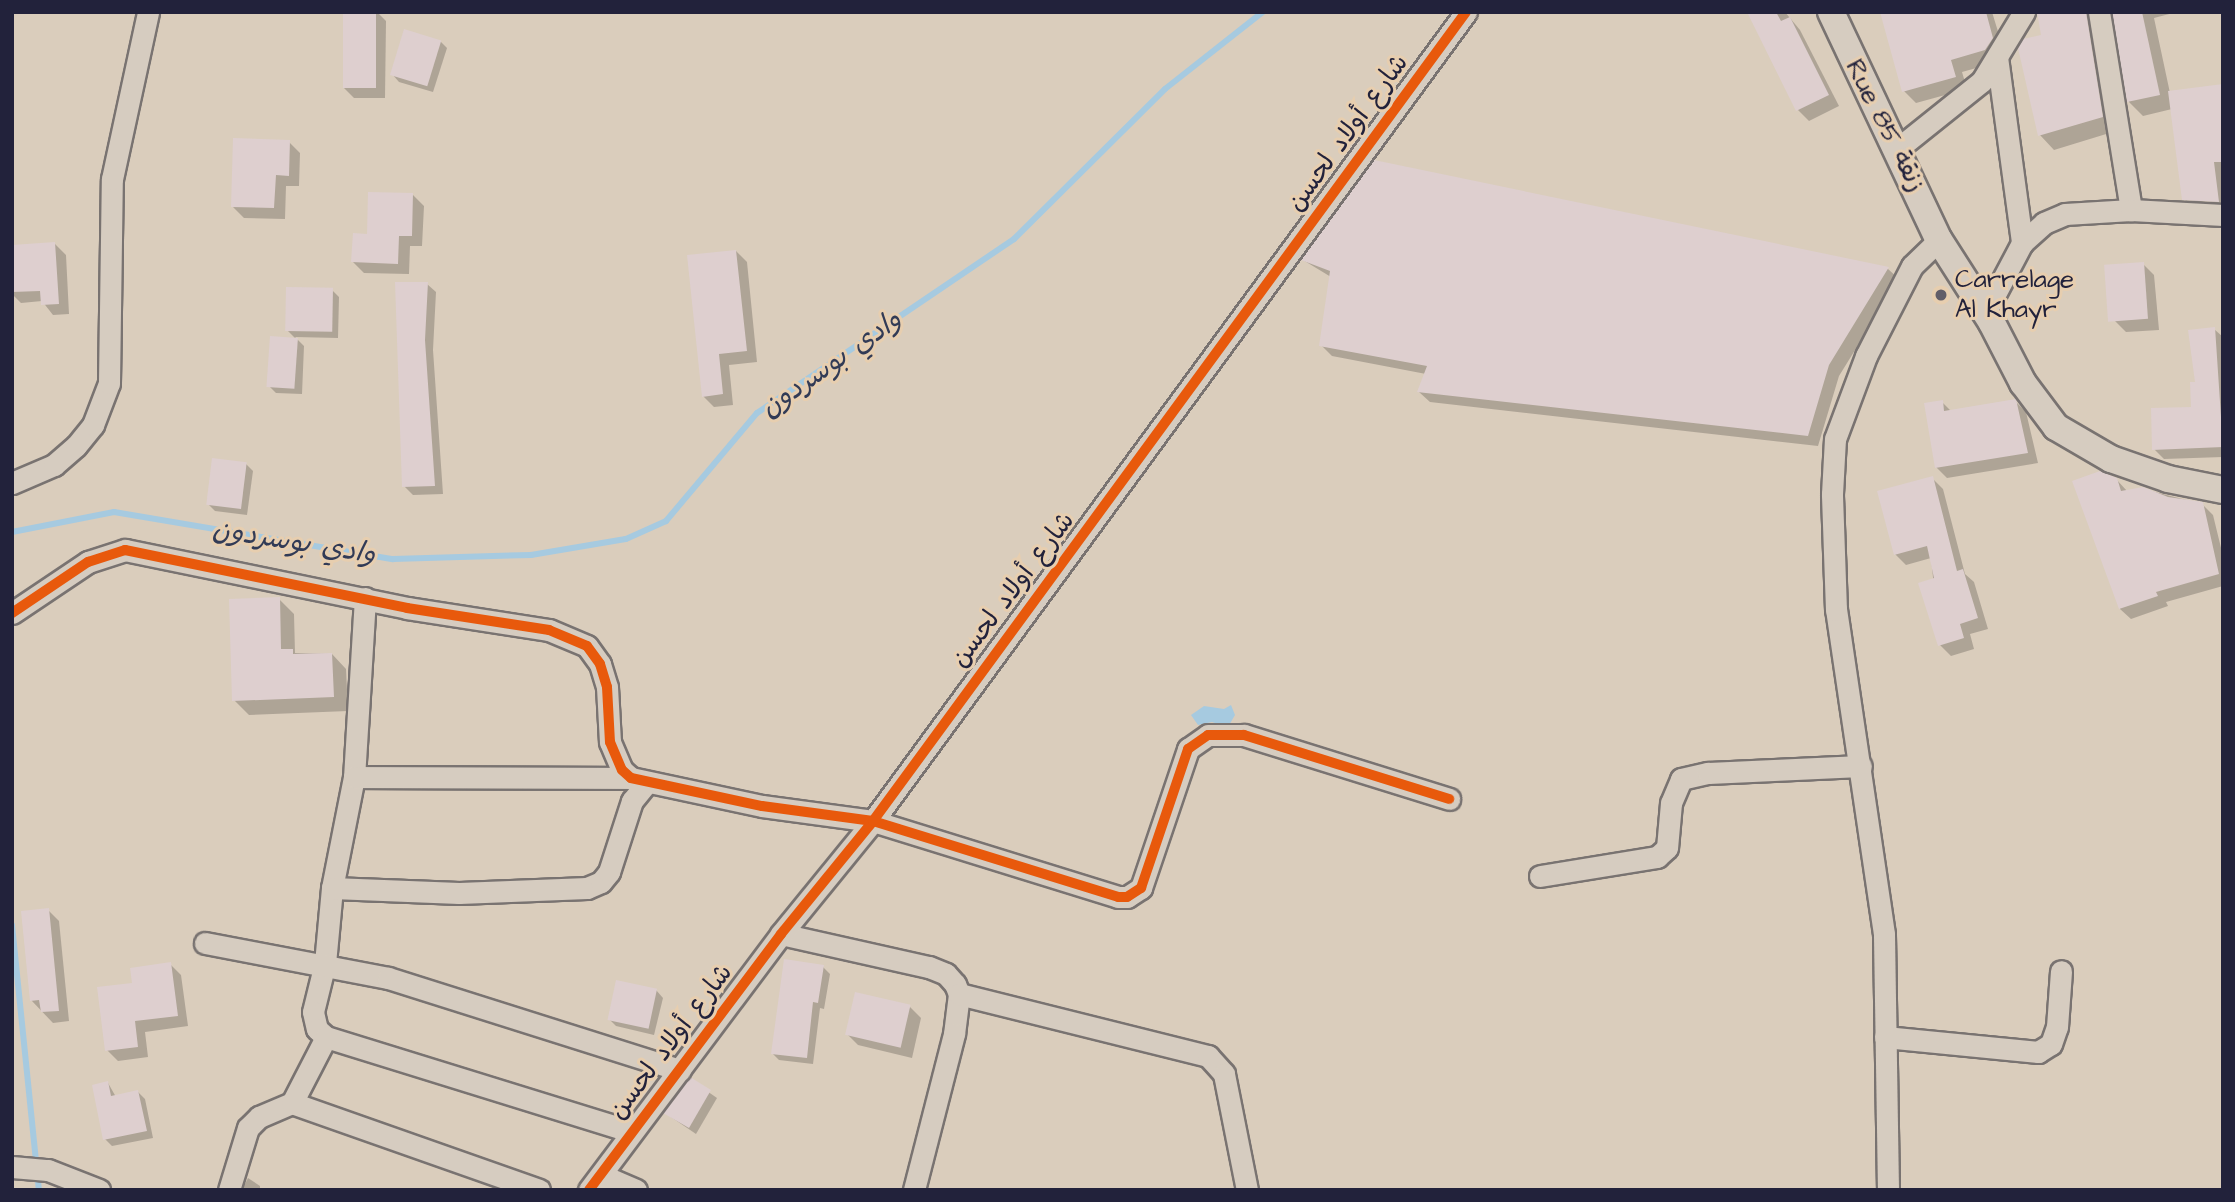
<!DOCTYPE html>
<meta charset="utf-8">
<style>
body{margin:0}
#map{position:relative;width:2235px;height:1202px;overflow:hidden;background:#dacdbc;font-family:"Architects Daughter","Playpen Sans Arabic",sans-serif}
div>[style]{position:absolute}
.water>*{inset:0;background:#a6cae0}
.shadow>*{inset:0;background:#0003}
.stream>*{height:6px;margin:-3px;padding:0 3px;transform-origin:3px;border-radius:3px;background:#a6cae0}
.building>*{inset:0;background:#decfcf;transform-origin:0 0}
.roads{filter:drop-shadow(2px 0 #797371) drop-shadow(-2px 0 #797371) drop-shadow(0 2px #797371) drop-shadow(0 -2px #797371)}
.minor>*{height:21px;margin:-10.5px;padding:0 10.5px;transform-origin:10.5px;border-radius:10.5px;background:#d6ccc0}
.tertiary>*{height:26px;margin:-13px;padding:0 13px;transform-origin:13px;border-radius:13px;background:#d6ccc0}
.cycleway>*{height:10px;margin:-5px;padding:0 5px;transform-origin:5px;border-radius:5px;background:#e8590c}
.dots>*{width:19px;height:19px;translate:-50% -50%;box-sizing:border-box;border:4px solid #e7ceaf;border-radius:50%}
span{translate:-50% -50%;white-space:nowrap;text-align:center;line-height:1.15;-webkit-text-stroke:6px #e7ceaf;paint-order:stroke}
.street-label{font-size:26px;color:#22223b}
.poi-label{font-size:26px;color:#22223b}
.left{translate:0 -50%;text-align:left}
.water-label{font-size:28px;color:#323b56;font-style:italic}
.frame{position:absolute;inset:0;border:14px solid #22223b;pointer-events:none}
</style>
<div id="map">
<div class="water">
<div style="clip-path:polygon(1231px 705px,1235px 715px,1228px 727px,1212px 722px,1198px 725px,1191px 715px,1204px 706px,1224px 709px)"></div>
</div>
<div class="shadow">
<div style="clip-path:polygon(345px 12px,377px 12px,386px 21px,385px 98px,354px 98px,343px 87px)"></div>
<div style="clip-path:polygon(1748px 12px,1785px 12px,1800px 30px,1839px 106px,1809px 121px,1798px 110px)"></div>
<div style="clip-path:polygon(1883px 12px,1992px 12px,2004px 51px,1998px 62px,1962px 72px,1967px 89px,1916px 103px,1904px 91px)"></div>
<div style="clip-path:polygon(2039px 12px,2177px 12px,2154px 18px,2170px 93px,2223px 85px,2223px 211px,2196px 211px,2184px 199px,2172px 109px,2143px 116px,2129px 102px,2114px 13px,2099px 29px,2116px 131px,2054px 150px,2040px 135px,2043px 37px)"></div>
<div style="clip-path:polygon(440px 41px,447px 48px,433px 92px,399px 82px,392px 74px)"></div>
<div style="clip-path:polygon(289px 142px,300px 153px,299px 186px,286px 186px,285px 219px,244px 218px,233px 207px)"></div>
<div style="clip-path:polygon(1374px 162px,1888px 269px,1899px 279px,1839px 376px,1818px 446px,1430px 402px,1419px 392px,1426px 374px,1332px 356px,1321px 345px,1331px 277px,1303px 260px)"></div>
<div style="clip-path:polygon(413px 195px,424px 206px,422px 246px,410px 246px,409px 274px,364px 273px,353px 262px,368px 236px)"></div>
<div style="clip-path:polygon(55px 244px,66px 255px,69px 314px,53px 315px,42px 301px,21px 303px,12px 294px,12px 247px)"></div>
<div style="clip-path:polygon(736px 251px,747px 262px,757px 362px,729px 365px,733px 405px,714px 407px,703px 396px)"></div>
<div style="clip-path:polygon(2143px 264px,2154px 275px,2159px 330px,2126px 332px,2115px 321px,2106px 267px)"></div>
<div style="clip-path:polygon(427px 284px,436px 292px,433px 350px,443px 494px,413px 495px,404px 486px)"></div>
<div style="clip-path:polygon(332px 290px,339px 297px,338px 338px,295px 337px,304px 346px,302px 394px,276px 393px,269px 386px,296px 339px,287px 330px)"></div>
<div style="clip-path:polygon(2214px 329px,2223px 337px,2223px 457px,2164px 459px,2154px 449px,2193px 408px)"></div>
<div style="clip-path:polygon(2015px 401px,2026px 412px,2038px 463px,1947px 478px,1936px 467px,1942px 402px,1951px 411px)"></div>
<div style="clip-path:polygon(246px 464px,253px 471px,247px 515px,215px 511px,208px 504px)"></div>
<div style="clip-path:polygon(1932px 478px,1943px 489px,1965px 574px,1974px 582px,1988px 629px,1970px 634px,1974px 649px,1951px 656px,1940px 645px,1931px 558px,1906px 565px,1895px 554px)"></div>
<div style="clip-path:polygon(2116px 479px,2127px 491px,2143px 489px,2202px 504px,2213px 515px,2223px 556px,2223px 586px,2166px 602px,2168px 606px,2131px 619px,2120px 609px)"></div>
<div style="clip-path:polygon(279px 599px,294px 614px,295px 653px,332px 654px,346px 669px,348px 711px,249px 715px,234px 700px)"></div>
<div style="clip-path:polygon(48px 910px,59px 921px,69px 1021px,53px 1023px,31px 1000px)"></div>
<div style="clip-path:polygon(170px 964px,181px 975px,188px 1026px,145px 1032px,148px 1057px,118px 1061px,107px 1050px,134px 984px)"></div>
<div style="clip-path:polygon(823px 967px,830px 974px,824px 1009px,820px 1008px,813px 1064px,779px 1060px,772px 1053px)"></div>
<div style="clip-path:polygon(656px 990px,663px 998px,654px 1035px,616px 1026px,609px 1019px)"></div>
<div style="clip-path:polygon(910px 1007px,921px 1018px,912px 1058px,858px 1045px,847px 1034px)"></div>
<div style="clip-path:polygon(691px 1080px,717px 1098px,696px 1134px,665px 1113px)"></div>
<div style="clip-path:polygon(108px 1083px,116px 1097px,138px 1092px,145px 1099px,153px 1138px,112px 1146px,105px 1139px)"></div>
<div style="clip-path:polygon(248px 1178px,260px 1186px,260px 1190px,242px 1190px)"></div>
</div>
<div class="stream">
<div style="left:12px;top:532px;width:104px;rotate:-11.1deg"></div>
<div style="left:114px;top:512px;width:283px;rotate:9.6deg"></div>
<div style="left:393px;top:559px;width:138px;rotate:-1.7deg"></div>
<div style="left:531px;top:555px;width:96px;rotate:-9.6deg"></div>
<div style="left:626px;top:539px;width:44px;rotate:-24.2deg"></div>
<div style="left:666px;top:521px;width:141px;rotate:-49.9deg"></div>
<div style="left:757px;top:413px;width:310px;rotate:-34.1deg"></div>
<div style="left:1014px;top:239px;width:213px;rotate:-44.8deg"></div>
<div style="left:1165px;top:89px;width:125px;rotate:-38.2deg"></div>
<div style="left:12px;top:925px;width:266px;rotate:84.2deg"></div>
</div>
<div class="building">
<div style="left:343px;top:12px;width:33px;height:76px"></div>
<div style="clip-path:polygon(1747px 12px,1776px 12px,1781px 21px,1790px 17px,1829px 95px,1796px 111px)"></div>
<div style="clip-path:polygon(1880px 12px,1986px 12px,1993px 38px,1985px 50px,1951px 60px,1956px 77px,1902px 92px)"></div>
<div style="clip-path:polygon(2037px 12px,2086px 12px,2103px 117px,2038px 136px,2018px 48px,2023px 39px,2041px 35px)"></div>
<div style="clip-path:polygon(2112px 12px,2142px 12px,2160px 95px,2127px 102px)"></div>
<div style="left:404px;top:29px;width:39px;height:48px;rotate:17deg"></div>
<div style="clip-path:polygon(2223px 84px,2223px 162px,2214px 162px,2219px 202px,2182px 200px,2168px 91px)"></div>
<div style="clip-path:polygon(233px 138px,290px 140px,289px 176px,276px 175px,274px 208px,231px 207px)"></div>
<div style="clip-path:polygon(1374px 160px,1889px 267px,1829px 365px,1808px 436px,1417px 392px,1427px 366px,1319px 346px,1330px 271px,1301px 260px)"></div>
<div style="clip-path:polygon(368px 192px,413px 193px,412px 236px,399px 236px,398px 264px,351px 262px,353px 233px,367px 234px)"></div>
<div style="clip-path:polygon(55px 242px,59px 304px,41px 305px,40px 291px,12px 292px,12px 245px)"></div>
<div style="clip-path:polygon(736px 250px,747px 351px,719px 354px,723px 394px,702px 397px,687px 255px)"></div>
<div style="left:2144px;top:262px;width:57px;height:40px;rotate:86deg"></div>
<div style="clip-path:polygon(395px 282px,428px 282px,425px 340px,435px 486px,402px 487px)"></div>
<div style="left:286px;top:287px;width:47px;height:44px;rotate:1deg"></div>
<div style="clip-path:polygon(2215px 327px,2223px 447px,2152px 450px,2151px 408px,2191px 407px,2190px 382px,2195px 382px,2188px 330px)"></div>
<div style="left:270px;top:336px;width:28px;height:51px;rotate:4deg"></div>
<div style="clip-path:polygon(2016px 399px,2028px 453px,1935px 468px,1924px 403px,1943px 400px,1944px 411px)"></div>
<div style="left:212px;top:458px;width:35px;height:47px;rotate:7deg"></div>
<div style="clip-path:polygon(2100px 471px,2117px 478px,2121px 491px,2143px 487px,2168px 497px,2203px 502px,2219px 574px,2156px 592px,2158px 596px,2119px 609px,2072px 481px)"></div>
<div style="clip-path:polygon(1933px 476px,1957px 571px,1963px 569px,1978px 618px,1960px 624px,1964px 638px,1938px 646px,1918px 583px,1934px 578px,1927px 546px,1894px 555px,1877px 491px)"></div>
<div style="clip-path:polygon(280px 597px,281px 649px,293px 649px,293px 654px,332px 653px,334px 697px,232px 701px,229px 599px)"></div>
<div style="clip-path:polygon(49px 908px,59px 1011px,41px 1012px,39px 1000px,30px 1001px,21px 911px)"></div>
<div style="clip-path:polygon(784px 959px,824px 965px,818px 1003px,813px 1002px,807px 1058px,771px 1054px)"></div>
<div style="clip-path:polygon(171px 962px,178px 1016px,135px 1021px,138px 1047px,105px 1051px,97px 987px,132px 983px,130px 968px)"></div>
<div style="left:616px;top:980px;width:42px;height:41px;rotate:12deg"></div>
<div style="left:855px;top:992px;width:57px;height:44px;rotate:13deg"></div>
<div style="clip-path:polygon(690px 1077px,711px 1090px,689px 1128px,663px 1113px)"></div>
<div style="clip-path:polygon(108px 1081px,111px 1096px,138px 1090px,147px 1131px,103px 1140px,92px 1085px)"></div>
</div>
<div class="roads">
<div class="minor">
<div style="left:2099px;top:12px;width:201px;rotate:80.8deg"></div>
<div style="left:1997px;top:57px;width:188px;rotate:82.3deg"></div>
<div style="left:1896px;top:150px;width:110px;rotate:-38.7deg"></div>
<div style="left:1982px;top:81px;width:81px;rotate:-58.7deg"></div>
<div style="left:1985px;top:313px;width:79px;rotate:-62.1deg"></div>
<div style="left:2022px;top:243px;width:30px;rotate:-42deg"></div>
<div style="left:2044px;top:223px;width:23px;rotate:-23deg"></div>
<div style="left:2065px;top:214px;width:66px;rotate:-3.5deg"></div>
<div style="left:2131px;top:210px;width:92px;rotate:3.1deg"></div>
<div style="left:12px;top:483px;width:46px;rotate:-23.2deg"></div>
<div style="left:54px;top:465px;width:29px;rotate:-41deg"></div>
<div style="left:76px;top:446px;width:27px;rotate:-51deg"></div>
<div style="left:93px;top:425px;width:45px;rotate:-69.1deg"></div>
<div style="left:109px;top:383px;width:204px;rotate:-89.2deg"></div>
<div style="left:112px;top:179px;width:171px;rotate:-77.8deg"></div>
<div style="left:365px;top:598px;width:179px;rotate:93.5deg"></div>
<div style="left:354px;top:777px;width:113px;rotate:101.2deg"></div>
<div style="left:332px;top:888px;width:75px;rotate:95.3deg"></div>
<div style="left:325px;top:963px;width:50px;rotate:103.8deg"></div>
<div style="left:313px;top:1012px;width:17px;rotate:77deg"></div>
<div style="left:317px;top:1029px;width:12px;rotate:42deg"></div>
<div style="left:326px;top:1037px;width:320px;rotate:17.2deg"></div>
<div style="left:12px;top:613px;width:92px;rotate:-33.9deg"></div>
<div style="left:88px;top:562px;width:39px;rotate:-18deg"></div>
<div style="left:125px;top:550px;width:288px;rotate:11.6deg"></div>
<div style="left:407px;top:608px;width:144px;rotate:8.8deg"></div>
<div style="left:549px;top:630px;width:41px;rotate:22.8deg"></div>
<div style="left:587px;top:646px;width:22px;rotate:54deg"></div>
<div style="left:600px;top:664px;width:24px;rotate:73deg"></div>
<div style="left:607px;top:687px;width:55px;rotate:86.9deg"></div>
<div style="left:610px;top:742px;width:30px;rotate:67deg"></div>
<div style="left:622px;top:770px;width:12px;rotate:42deg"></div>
<div style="left:631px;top:778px;width:134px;rotate:12.1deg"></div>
<div style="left:762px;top:806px;width:112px;rotate:7.7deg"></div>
<div style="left:873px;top:821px;width:257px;rotate:17.2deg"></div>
<div style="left:1118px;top:897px;width:9px"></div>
<div style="left:1127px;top:897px;width:17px;rotate:-33deg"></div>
<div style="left:1141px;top:888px;width:147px;rotate:-71.3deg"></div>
<div style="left:1188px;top:749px;width:24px;rotate:-35deg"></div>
<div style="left:1208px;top:735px;width:36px"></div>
<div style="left:1244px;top:735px;width:215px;rotate:17.3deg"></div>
<div style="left:354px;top:777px;width:277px;rotate:0.2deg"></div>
<div style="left:1540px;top:876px;width:119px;rotate:-9.2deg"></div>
<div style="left:1657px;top:857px;width:13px;rotate:-42deg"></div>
<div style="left:1667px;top:848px;width:45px;rotate:-84.9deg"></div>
<div style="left:1671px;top:803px;width:26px;rotate:-67deg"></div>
<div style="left:1681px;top:779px;width:28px;rotate:-13deg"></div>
<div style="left:1708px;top:773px;width:153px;rotate:-2.6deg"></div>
<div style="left:332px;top:888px;width:127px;rotate:2.3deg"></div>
<div style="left:459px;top:893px;width:128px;rotate:-2.2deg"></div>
<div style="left:587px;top:888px;width:15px;rotate:-23deg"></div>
<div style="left:601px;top:882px;width:13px;rotate:-51deg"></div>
<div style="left:609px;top:872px;width:75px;rotate:-72.1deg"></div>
<div style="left:632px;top:801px;width:22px;rotate:-51deg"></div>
<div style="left:781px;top:934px;width:152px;rotate:12.6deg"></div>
<div style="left:929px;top:967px;width:18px;rotate:22deg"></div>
<div style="left:946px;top:974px;width:13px;rotate:48deg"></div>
<div style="left:955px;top:984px;width:11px;rotate:68deg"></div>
<div style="left:959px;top:994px;width:40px;rotate:97.1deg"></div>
<div style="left:954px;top:1034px;width:161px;rotate:104.4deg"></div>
<div style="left:205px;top:943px;width:186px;rotate:10.8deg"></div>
<div style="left:388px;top:978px;width:306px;rotate:17.5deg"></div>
<div style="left:959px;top:994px;width:257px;rotate:14deg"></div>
<div style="left:1208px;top:1056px;width:24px;rotate:48deg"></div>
<div style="left:1224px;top:1074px;width:118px;rotate:78.8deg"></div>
<div style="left:1885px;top:1037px;width:154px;rotate:5.6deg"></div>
<div style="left:2038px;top:1052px;width:15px;rotate:-32deg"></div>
<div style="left:2051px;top:1044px;width:18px;rotate:-71deg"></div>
<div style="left:2057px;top:1027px;width:56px;rotate:-85.9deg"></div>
<div style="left:292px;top:1103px;width:262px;rotate:19.4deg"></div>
<div style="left:12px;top:1167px;width:36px;rotate:5deg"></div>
<div style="left:48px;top:1170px;width:55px;rotate:21.4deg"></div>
<div style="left:601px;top:1175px;width:38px;rotate:23deg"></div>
<div style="left:229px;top:1190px;width:65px;rotate:-73deg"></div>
<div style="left:248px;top:1128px;width:16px;rotate:-45deg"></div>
<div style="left:259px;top:1117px;width:36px;rotate:-23deg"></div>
<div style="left:292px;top:1103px;width:74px;rotate:-62.7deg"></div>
<div style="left:589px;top:1190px;width:320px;rotate:-53.1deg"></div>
<div style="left:781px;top:934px;width:146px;rotate:-50.8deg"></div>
<div style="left:873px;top:821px;width:1003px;rotate:-53.76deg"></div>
<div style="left:1888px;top:1190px;width:256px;rotate:-90.9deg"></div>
<div style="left:1884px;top:934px;width:328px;rotate:-98.4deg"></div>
<div style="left:1836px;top:610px;width:116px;rotate:-92deg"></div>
<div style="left:1832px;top:494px;width:55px;rotate:-86.9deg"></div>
<div style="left:1835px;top:439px;width:89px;rotate:-69.5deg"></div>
<div style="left:1866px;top:356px;width:101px;rotate:-62.9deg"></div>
<div style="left:1912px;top:266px;width:37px;rotate:-44deg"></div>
</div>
<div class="tertiary">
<div style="left:1831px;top:12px;width:252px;rotate:64.7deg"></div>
<div style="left:1939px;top:240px;width:98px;rotate:57.4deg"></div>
<div style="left:1992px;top:323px;width:68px;rotate:62.7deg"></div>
<div style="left:2023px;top:383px;width:55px;rotate:53.1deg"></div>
<div style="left:2056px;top:427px;width:64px;rotate:30.2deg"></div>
<div style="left:2111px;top:459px;width:60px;rotate:19.3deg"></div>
<div style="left:2168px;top:479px;width:56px;rotate:11.3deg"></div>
</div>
</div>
<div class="cycleway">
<div style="left:12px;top:613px;width:92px;rotate:-33.9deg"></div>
<div style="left:88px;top:562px;width:39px;rotate:-18deg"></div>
<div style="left:125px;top:550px;width:288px;rotate:11.6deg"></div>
<div style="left:407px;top:608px;width:144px;rotate:8.8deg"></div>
<div style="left:549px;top:630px;width:41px;rotate:22.8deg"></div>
<div style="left:587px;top:646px;width:22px;rotate:54deg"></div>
<div style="left:600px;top:664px;width:24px;rotate:73deg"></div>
<div style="left:607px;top:687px;width:55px;rotate:86.9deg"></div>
<div style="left:610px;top:742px;width:30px;rotate:67deg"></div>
<div style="left:622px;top:770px;width:12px;rotate:42deg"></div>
<div style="left:631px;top:778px;width:134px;rotate:12.1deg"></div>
<div style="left:762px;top:806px;width:112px;rotate:7.7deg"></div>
<div style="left:873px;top:821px;width:257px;rotate:17.2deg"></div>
<div style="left:1118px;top:897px;width:9px"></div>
<div style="left:1127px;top:897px;width:17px;rotate:-33deg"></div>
<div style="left:1141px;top:888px;width:147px;rotate:-71.3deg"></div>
<div style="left:1188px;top:749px;width:24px;rotate:-35deg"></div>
<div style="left:1208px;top:735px;width:36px"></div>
<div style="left:1244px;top:735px;width:215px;rotate:17.3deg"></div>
<div style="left:589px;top:1190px;width:320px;rotate:-53.1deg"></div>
<div style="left:781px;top:934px;width:146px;rotate:-50.8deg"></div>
<div style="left:873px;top:821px;width:1003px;rotate:-53.76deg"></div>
</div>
<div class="dots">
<div style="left:1941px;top:295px;background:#625e68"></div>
</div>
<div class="street-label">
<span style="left:1885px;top:126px;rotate:63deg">Rue 85 زنقة</span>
<span style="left:1348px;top:133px;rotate:-54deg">شارع أولاد لحسن</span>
<span style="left:1013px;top:590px;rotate:-53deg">شارع أولاد لحسن</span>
<span style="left:671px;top:1042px;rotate:-53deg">شارع أولاد لحسن</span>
</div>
<div class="poi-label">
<span class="left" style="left:1955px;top:295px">Carrelage<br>Al Khayr</span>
</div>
<div class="water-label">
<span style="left:831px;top:364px;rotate:-35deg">وادي بوسردون</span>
<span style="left:294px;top:542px;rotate:9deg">وادي بوسردون</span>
</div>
<div class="frame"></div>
</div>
